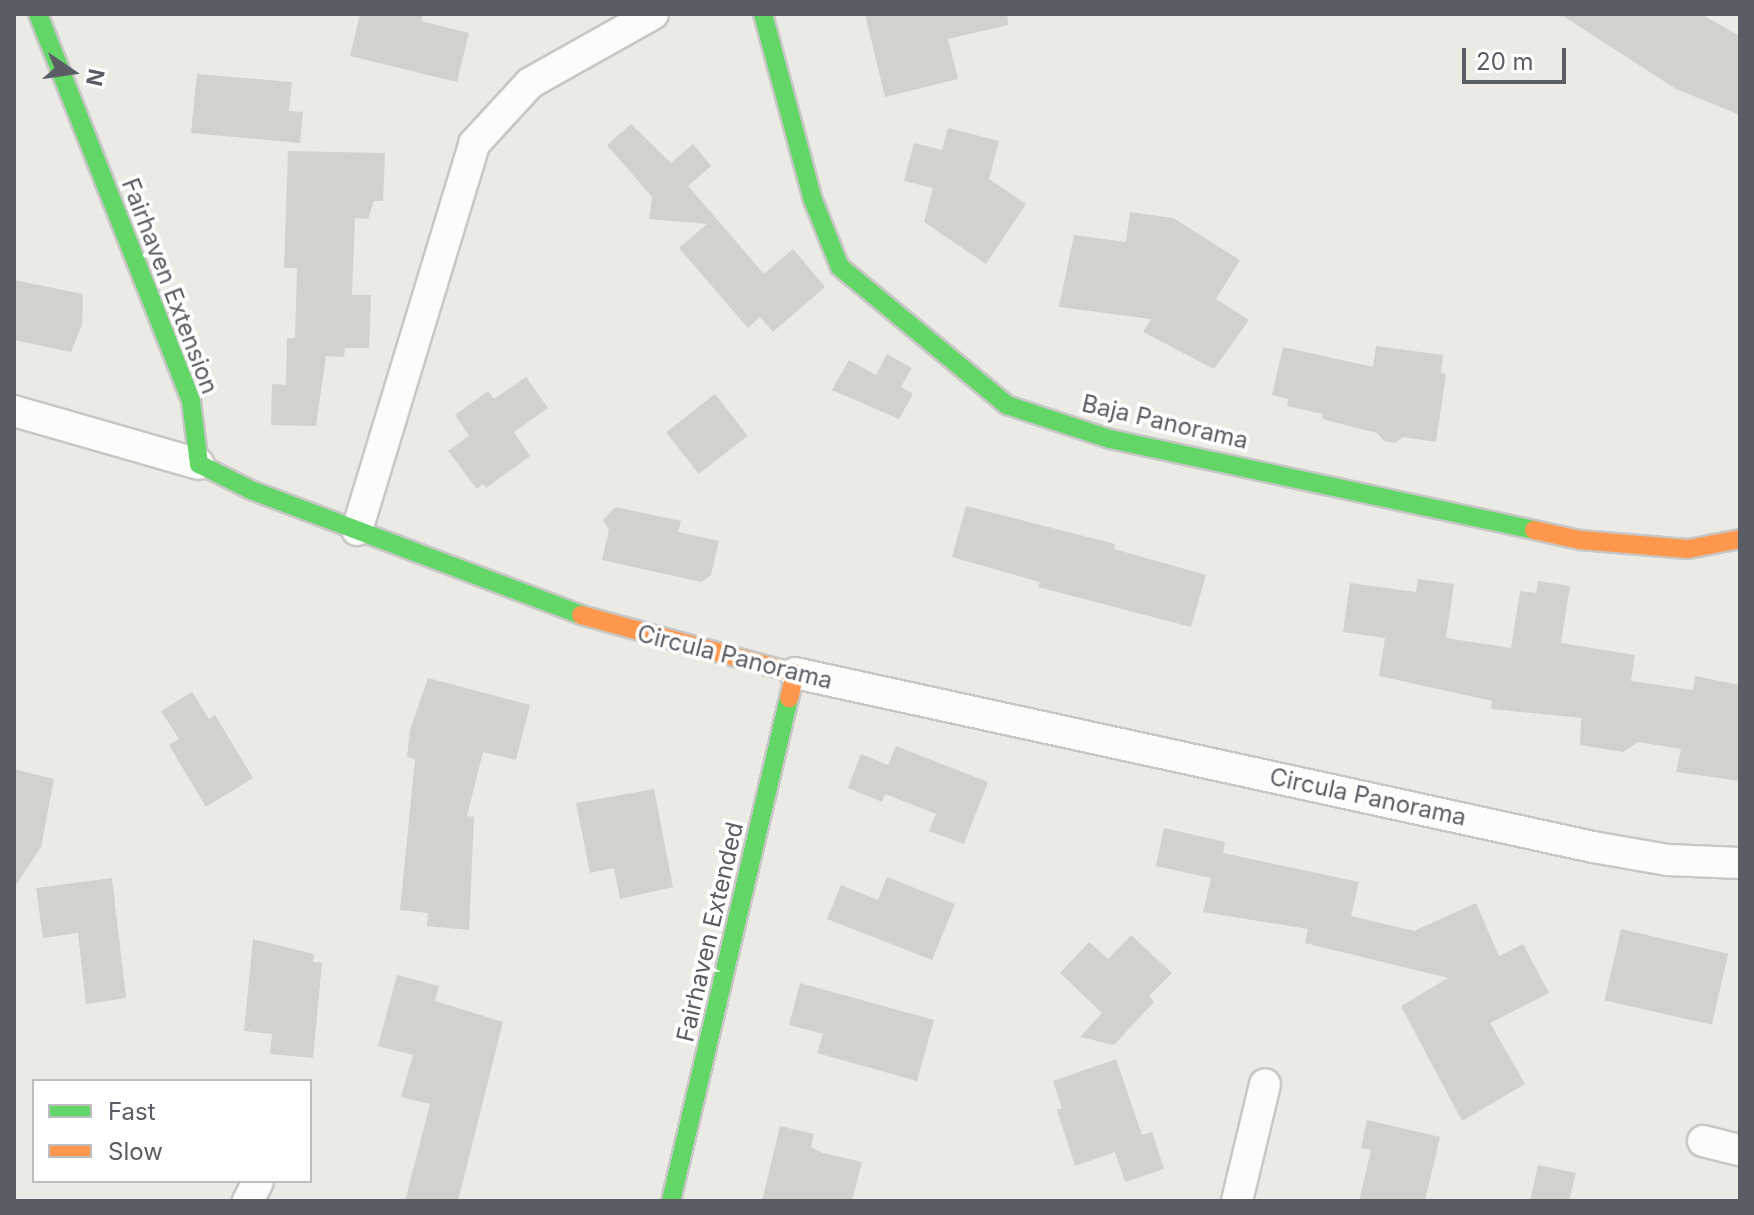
<!DOCTYPE html>
<style>
body{margin:0}
#map{position:relative;width:1754px;height:1215px;overflow:hidden;background:#ebeae5;font-family:Inter,sans-serif}
div>[style]{position:absolute}
.building>*{inset:0;background:#d2d1ce;transform-origin:0 0}
.roads{filter:drop-shadow(2px 0 #c7c7c5) drop-shadow(-2px 0 #c7c7c5) drop-shadow(0 2px #c7c7c5) drop-shadow(0 -2px #c7c7c5)}
.street>*{height:30px;margin:-15px;padding:0 15px;transform-origin:15px;border-radius:15px;background:#fcfcfb}
.fast>*{height:18px;margin:-9px;padding:0 9px;transform-origin:9px;border-radius:9px;background:#63d668}
.slow>*{height:18px;margin:-9px;padding:0 9px;transform-origin:9px;border-radius:9px;background:#ff974d}
span{translate:-50% -50%;white-space:nowrap;text-align:center;line-height:1.15;-webkit-text-stroke:7px #fff;paint-order:stroke}
.street-label{font-size:24px;color:#5a5d63}
.frame{position:absolute;inset:0;border:16px solid #5a5d63;pointer-events:none}
.legend{position:absolute;left:32px;top:1079px;width:280px;height:104px;box-sizing:border-box;background:#fff;border:2px solid #bdbec1;margin:0;padding:10px 14px;list-style:none;font-size:24px;color:#5a5d63}
.legend li{display:flex;align-items:center;gap:16px;height:40px}
.legend b{width:40px;border:2px solid #bdbec1}
.north{position:absolute;left:32px;top:32px;width:80px;height:80px;-webkit-text-stroke:6px #fff;paint-order:stroke;rotate:103deg;font-size:22px;font-weight:700;line-height:32px;text-align:center;color:#5a5d63}
.north::after{content:'';display:block;margin:auto;width:28px;height:36px;background:#5a5d63;clip-path:polygon(50% 0,100% 100%,50% 72%,0 100%)}
.scale{position:absolute;left:1462px;top:48px;width:104px;height:36px;box-sizing:border-box;border:4px solid #5a5d63;border-top:0;padding-left:10px;font-size:24px;line-height:28px;white-space:nowrap;color:#5a5d63;-webkit-text-stroke:6px #fff;paint-order:stroke}
</style>
<div id="map">
<div class="building">
<div style="clip-path:polygon(360px 14px,423px 14px,421px 21px,469px 33px,457px 82px,350px 56px)"></div>
<div style="clip-path:polygon(865px 14px,1007px 14px,1008px 25px,948px 39px,958px 79px,885px 97px)"></div>
<div style="clip-path:polygon(1560px 14px,1701px 14px,1740px 36px,1740px 115px,1676px 89px)"></div>
<div style="clip-path:polygon(197px 74px,292px 82px,289px 111px,303px 112px,300px 143px,191px 133px)"></div>
<div style="clip-path:polygon(631px 124px,671px 163px,693px 144px,711px 166px,688px 186px,764px 274px,793px 249px,825px 287px,773px 332px,760px 317px,748px 328px,679px 248px,707px 224px,649px 219px,652px 197px,607px 145px)"></div>
<div style="clip-path:polygon(948px 128px,999px 141px,989px 179px,1026px 204px,986px 264px,924px 222px,933px 188px,904px 181px,914px 143px,942px 150px)"></div>
<div style="clip-path:polygon(288px 151px,385px 153px,383px 201px,374px 201px,368px 219px,355px 218px,352px 295px,371px 295px,369px 348px,345px 348px,344px 357px,326px 356px,316px 426px,271px 425px,272px 384px,286px 385px,287px 338px,295px 338px,297px 268px,284px 268px)"></div>
<div style="clip-path:polygon(1130px 212px,1173px 218px,1240px 260px,1216px 299px,1249px 320px,1214px 369px,1143px 332px,1151px 319px,1059px 307px,1074px 235px,1126px 242px)"></div>
<div style="clip-path:polygon(14px 280px,83px 294px,82px 324px,71px 352px,14px 340px)"></div>
<div style="clip-path:polygon(1376px 346px,1443px 355px,1441px 373px,1446px 374px,1436px 442px,1403px 437px,1395px 443px,1384px 441px,1377px 433px,1322px 419px,1323px 414px,1287px 406px,1288px 399px,1272px 395px,1283px 347px,1373px 367px)"></div>
<div style="clip-path:polygon(887px 354px,912px 368px,901px 387px,913px 394px,899px 419px,832px 390px,849px 360px,876px 375px)"></div>
<div style="clip-path:polygon(526px 377px,548px 408px,514px 432px,530px 456px,486px 488px,483px 484px,477px 489px,448px 451px,469px 436px,455px 415px,488px 391px,494px 399px)"></div>
<div style="left:715px;top:394px;width:53px;height:62px;rotate:52deg"></div>
<div style="clip-path:polygon(966px 506px,1115px 544px,1114px 549px,1206px 575px,1191px 627px,1038px 587px,1040px 582px,952px 557px)"></div>
<div style="clip-path:polygon(615px 507px,681px 521px,678px 532px,719px 541px,711px 575px,701px 582px,602px 560px,609px 530px,603px 520px)"></div>
<div style="clip-path:polygon(1418px 579px,1454px 584px,1446px 638px,1511px 648px,1520px 591px,1536px 593px,1538px 581px,1570px 586px,1561px 643px,1635px 655px,1631px 681px,1693px 690px,1695px 676px,1740px 685px,1740px 781px,1676px 772px,1681px 749px,1638px 742px,1623px 752px,1580px 745px,1581px 718px,1491px 709px,1492px 701px,1379px 676px,1385px 638px,1343px 632px,1350px 583px,1416px 592px)"></div>
<div style="clip-path:polygon(428px 678px,530px 705px,516px 760px,483px 752px,467px 816px,474px 817px,469px 930px,427px 926px,428px 913px,400px 910px,415px 759px,407px 757px,410px 730px)"></div>
<div style="clip-path:polygon(192px 692px,209px 719px,215px 715px,253px 778px,206px 807px,169px 745px,179px 739px,161px 711px)"></div>
<div style="clip-path:polygon(896px 746px,988px 782px,964px 844px,929px 831px,936px 814px,885px 794px,882px 802px,848px 788px,861px 754px,888px 765px)"></div>
<div style="clip-path:polygon(14px 769px,54px 779px,41px 847px,14px 888px)"></div>
<div style="clip-path:polygon(654px 789px,673px 887px,620px 899px,614px 868px,590px 873px,576px 803px)"></div>
<div style="clip-path:polygon(1164px 828px,1225px 842px,1223px 853px,1359px 882px,1351px 916px,1414px 931px,1476px 903px,1499px 956px,1523px 944px,1549px 993px,1490px 1023px,1525px 1084px,1462px 1121px,1401px 1006px,1448px 978px,1305px 943px,1308px 929px,1203px 912px,1211px 878px,1156px 866px)"></div>
<div style="clip-path:polygon(887px 877px,955px 904px,932px 960px,827px 919px,841px 885px,878px 900px)"></div>
<div style="clip-path:polygon(112px 878px,126px 998px,86px 1004px,78px 933px,43px 938px,36px 888px)"></div>
<div style="left:1621px;top:929px;width:110px;height:73px;rotate:13deg"></div>
<div style="clip-path:polygon(1131px 935px,1172px 973px,1149px 996px,1154px 1002px,1114px 1045px,1080px 1037px,1102px 1013px,1060px 973px,1089px 942px,1108px 959px)"></div>
<div style="clip-path:polygon(253px 939px,314px 954px,313px 962px,322px 963px,313px 1058px,270px 1054px,272px 1034px,244px 1031px)"></div>
<div style="clip-path:polygon(397px 975px,439px 986px,435px 1001px,503px 1022px,458px 1201px,405px 1201px,430px 1104px,401px 1097px,413px 1055px,378px 1046px)"></div>
<div style="clip-path:polygon(800px 983px,934px 1020px,917px 1081px,817px 1053px,823px 1034px,789px 1025px)"></div>
<div style="clip-path:polygon(1116px 1059px,1142px 1135px,1152px 1132px,1164px 1169px,1125px 1182px,1115px 1152px,1075px 1166px,1057px 1110px,1062px 1108px,1053px 1081px)"></div>
<div style="clip-path:polygon(1367px 1120px,1440px 1137px,1425px 1201px,1359px 1201px,1371px 1150px,1361px 1148px)"></div>
<div style="clip-path:polygon(780px 1126px,814px 1134px,811px 1147px,823px 1153px,862px 1162px,852px 1201px,762px 1201px)"></div>
<div style="clip-path:polygon(1538px 1165px,1576px 1173px,1569px 1201px,1530px 1201px)"></div>
</div>
<div class="roads">
<div class="street">
<div style="left:14px;top:411px;width:192px;rotate:16deg"></div>
<div style="left:357px;top:530px;width:403px;rotate:-73.1deg"></div>
<div style="left:474px;top:144px;width:83px;rotate:-47.4deg"></div>
<div style="left:530px;top:83px;width:141px;rotate:-29.3deg"></div>
<div style="left:795px;top:673px;width:817px;rotate:12.3deg"></div>
<div style="left:1593px;top:847px;width:76px;rotate:9.8deg"></div>
<div style="left:1668px;top:860px;width:72px;rotate:2.4deg"></div>
<div style="left:1703px;top:1141px;width:38px;rotate:14deg"></div>
<div style="left:248px;top:1201px;width:22px;rotate:-63deg"></div>
<div style="left:1237px;top:1201px;width:120px;rotate:-76.5deg"></div>
</div>
<div class="fast">
<div style="left:38px;top:14px;width:416px;rotate:68.4deg"></div>
<div style="left:191px;top:401px;width:64px;rotate:82.8deg"></div>
<div style="left:199px;top:464px;width:58px;rotate:26.6deg"></div>
<div style="left:251px;top:490px;width:353px;rotate:20.7deg"></div>
<div style="left:763px;top:14px;width:193px;rotate:75deg"></div>
<div style="left:813px;top:200px;width:72px;rotate:68.1deg"></div>
<div style="left:840px;top:267px;width:217px;rotate:39.6deg"></div>
<div style="left:1007px;top:405px;width:108px;rotate:18.3deg"></div>
<div style="left:1110px;top:439px;width:434px;rotate:12.1deg"></div>
<div style="left:671px;top:1201px;width:517px;rotate:-76.8deg"></div>
</div>
<div class="slow">
<div style="left:1534px;top:530px;width:47px;rotate:12.3deg"></div>
<div style="left:1580px;top:540px;width:108px;rotate:4.8deg"></div>
<div style="left:1688px;top:549px;width:53px;rotate:-10.9deg"></div>
<div style="left:581px;top:615px;width:222px;rotate:15.2deg"></div>
<div style="left:795px;top:673px;width:26px;rotate:103deg"></div>
</div>
</div>
<div class="street-label">
<span style="left:170px;top:286px;rotate:69deg">Fairhaven Extension</span>
<span style="left:1165px;top:422px;rotate:13deg">Baja Panorama</span>
<span style="left:735px;top:657px;rotate:14deg">Circula Panorama</span>
<span style="left:1368px;top:797px;rotate:12deg">Circula Panorama</span>
<span style="left:710px;top:932px;rotate:-77deg">Fairhaven Extended</span>
</div>
<div class="frame"></div>
<ul class="legend">
<li><b style="height:10px;background:#63d668"></b>Fast</li>
<li><b style="height:10px;background:#ff974d"></b>Slow</li>
</ul>
<div class="north">N</div>
<div class="scale">20 m</div>
</div>
